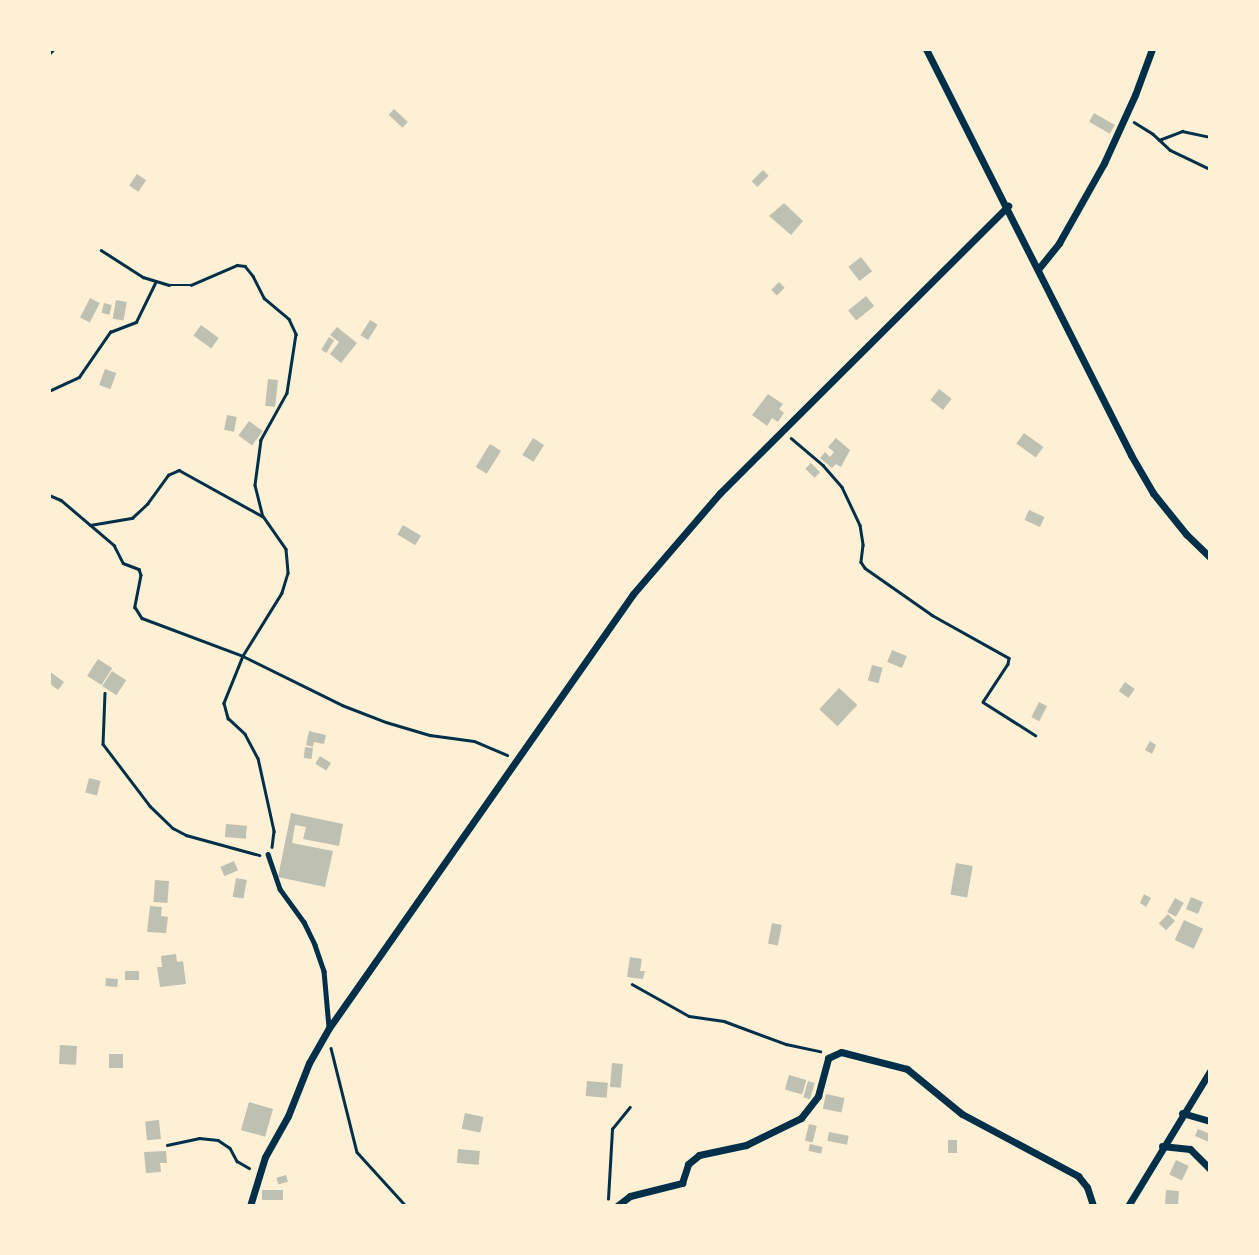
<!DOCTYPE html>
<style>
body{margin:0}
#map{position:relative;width:1259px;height:1255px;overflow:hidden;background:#fdf0d5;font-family:"Fira Sans Condensed",sans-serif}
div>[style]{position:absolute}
.building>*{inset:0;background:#bec0b2;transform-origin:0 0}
.path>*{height:2.5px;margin:-1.25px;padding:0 1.25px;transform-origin:1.25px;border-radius:1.25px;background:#003049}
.service>*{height:4.5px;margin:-2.25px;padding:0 2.25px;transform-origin:2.25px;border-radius:2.25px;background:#003049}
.minor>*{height:7px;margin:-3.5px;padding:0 3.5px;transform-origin:3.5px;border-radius:3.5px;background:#003049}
span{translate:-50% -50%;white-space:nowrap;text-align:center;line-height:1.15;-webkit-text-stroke:5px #fdf0d5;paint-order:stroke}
.frame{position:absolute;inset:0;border:51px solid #fdf0d5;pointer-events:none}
</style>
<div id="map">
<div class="building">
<div style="left:394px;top:109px;width:19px;height:8px;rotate:43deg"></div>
<div style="left:1094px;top:113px;width:24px;height:10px;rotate:30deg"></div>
<div style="left:763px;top:170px;width:8px;height:16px;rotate:45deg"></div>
<div style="left:137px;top:174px;width:11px;height:14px;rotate:34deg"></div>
<div style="clip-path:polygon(784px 203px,803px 221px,791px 235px,769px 216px)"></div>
<div style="left:861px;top:257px;width:18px;height:16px;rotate:52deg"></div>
<div style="left:779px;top:282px;width:8px;height:11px;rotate:45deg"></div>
<div style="left:866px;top:296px;width:13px;height:23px;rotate:51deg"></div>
<div style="left:90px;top:298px;width:11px;height:22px;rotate:27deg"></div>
<div style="left:116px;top:300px;width:11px;height:19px;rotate:10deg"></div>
<div style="left:104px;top:303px;width:8px;height:10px;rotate:14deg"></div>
<div style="left:370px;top:320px;width:9px;height:18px;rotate:32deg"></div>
<div style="left:201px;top:325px;width:22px;height:13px;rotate:36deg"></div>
<div style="clip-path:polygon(337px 327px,357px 343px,341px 363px,330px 354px,339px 342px,330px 335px)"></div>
<div style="left:329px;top:337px;width:6px;height:15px;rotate:31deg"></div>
<div style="left:105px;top:369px;width:12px;height:17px;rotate:20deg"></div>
<div style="left:268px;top:379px;width:10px;height:27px;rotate:6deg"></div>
<div style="left:939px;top:389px;width:16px;height:14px;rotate:38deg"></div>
<div style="clip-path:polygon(768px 394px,783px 404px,779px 409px,784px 413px,778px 422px,772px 418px,767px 426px,752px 415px)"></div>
<div style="left:227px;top:415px;width:10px;height:15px;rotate:11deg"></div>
<div style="left:249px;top:421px;width:17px;height:18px;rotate:36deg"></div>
<div style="left:1024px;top:433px;width:24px;height:13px;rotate:36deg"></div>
<div style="left:533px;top:438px;width:13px;height:20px;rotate:32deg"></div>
<div style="clip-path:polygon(836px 438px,850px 450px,841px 467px,836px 464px,832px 468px,820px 458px,825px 452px,830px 457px,834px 452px,828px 447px)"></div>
<div style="left:490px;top:444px;width:13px;height:27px;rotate:32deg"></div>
<div style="left:811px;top:463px;width:13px;height:8px;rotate:45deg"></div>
<div style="left:1029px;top:510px;width:17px;height:11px;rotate:24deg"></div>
<div style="left:403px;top:525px;width:21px;height:11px;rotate:31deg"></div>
<div style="left:892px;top:650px;width:16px;height:13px;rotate:22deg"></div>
<div style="left:98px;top:659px;width:17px;height:20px;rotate:33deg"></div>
<div style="left:872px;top:665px;width:11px;height:16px;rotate:15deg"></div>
<div style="clip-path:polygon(49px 671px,64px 682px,58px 690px,49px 683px)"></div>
<div style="left:112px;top:671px;width:17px;height:18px;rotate:33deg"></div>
<div style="left:1125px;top:682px;width:12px;height:11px;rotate:35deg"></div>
<div style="left:839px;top:688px;width:25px;height:29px;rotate:43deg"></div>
<div style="left:1039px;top:702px;width:9px;height:17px;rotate:27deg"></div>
<div style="clip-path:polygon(309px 731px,326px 735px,324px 744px,314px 742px,313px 747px,306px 745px)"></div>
<div style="clip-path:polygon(1150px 741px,1156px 745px,1152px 754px,1145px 750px)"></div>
<div style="left:305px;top:747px;width:8px;height:11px;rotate:7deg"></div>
<div style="left:320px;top:756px;width:13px;height:9px;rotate:32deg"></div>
<div style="left:89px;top:778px;width:12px;height:15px;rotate:14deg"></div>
<div style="clip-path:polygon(291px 813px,343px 824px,339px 846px,303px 839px,306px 827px,295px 825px,292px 843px,333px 851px,325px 887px,278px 877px)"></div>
<div style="left:226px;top:824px;width:21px;height:13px;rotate:5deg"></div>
<div style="left:234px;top:861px;width:10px;height:15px;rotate:66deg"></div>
<div style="left:956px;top:863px;width:17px;height:32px;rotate:10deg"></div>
<div style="left:236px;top:878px;width:11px;height:19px;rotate:10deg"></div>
<div style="left:155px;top:880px;width:14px;height:22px;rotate:4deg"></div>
<div style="clip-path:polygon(1144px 894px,1151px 898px,1146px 907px,1140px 903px)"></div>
<div style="left:1191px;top:897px;width:13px;height:13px;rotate:23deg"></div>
<div style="left:1175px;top:898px;width:10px;height:16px;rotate:29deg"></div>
<div style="clip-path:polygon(150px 906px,162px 907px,161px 916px,168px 917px,166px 933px,147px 932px)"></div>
<div style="left:1168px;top:914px;width:10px;height:13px;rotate:45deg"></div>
<div style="left:1184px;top:920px;width:21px;height:22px;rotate:25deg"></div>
<div style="left:772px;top:923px;width:10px;height:21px;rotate:11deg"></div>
<div style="clip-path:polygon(176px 954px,177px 962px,183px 961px,186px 984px,160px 987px,157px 967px,162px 967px,161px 956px)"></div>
<div style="clip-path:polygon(630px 957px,642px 959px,640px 971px,645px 971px,643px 979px,627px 977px)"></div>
<div style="left:139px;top:971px;width:9px;height:14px;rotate:90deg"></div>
<div style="left:106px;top:978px;width:12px;height:8px;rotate:5deg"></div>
<div style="left:60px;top:1045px;width:17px;height:19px;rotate:3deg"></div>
<div style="left:109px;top:1054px;width:14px;height:14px"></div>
<div style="left:612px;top:1063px;width:11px;height:24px;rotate:5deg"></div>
<div style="left:789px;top:1075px;width:18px;height:15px;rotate:16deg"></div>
<div style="left:587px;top:1081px;width:21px;height:15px;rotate:5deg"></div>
<div style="left:808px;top:1081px;width:7px;height:17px;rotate:16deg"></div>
<div style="left:826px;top:1094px;width:19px;height:15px;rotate:12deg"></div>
<div style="left:249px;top:1102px;width:25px;height:29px;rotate:16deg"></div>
<div style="left:465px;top:1113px;width:19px;height:16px;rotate:12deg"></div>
<div style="left:159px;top:1120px;width:19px;height:14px;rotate:84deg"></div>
<div style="left:809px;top:1124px;width:8px;height:17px;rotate:14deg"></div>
<div style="clip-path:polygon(1198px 1129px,1210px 1134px,1209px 1142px,1195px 1136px)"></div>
<div style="left:829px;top:1132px;width:20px;height:9px;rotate:11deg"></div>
<div style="left:948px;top:1140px;width:9px;height:13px"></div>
<div style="left:810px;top:1144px;width:13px;height:7px;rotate:13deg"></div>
<div style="left:458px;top:1149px;width:22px;height:14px;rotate:5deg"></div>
<div style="clip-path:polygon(166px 1151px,167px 1163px,160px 1163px,161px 1172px,146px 1173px,144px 1152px)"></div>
<div style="left:1176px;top:1160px;width:14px;height:16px;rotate:25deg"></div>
<div style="left:286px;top:1175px;width:7px;height:10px;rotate:74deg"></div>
<div style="left:283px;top:1190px;width:10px;height:21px;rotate:90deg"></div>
<div style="left:1166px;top:1190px;width:13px;height:14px;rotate:4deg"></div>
</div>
<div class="path">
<div style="left:1134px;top:122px;width:22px;rotate:32deg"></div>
<div style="left:1153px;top:134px;width:23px;rotate:43deg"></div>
<div style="left:1170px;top:150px;width:44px;rotate:25.4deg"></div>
<div style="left:1159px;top:140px;width:25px;rotate:-21deg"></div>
<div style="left:1182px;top:131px;width:29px;rotate:12deg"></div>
<div style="left:101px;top:250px;width:50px;rotate:32.7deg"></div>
<div style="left:143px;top:277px;width:27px;rotate:17deg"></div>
<div style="left:169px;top:285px;width:22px"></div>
<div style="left:191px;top:285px;width:50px;rotate:-23.5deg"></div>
<div style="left:237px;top:265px;width:8px;rotate:7deg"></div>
<div style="left:245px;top:266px;width:13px;rotate:51deg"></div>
<div style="left:253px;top:276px;width:25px;rotate:63deg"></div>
<div style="left:264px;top:298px;width:33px;rotate:40deg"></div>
<div style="left:289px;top:319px;width:17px;rotate:65deg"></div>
<div style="left:296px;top:334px;width:60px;rotate:98.7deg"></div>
<div style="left:287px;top:393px;width:54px;rotate:119deg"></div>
<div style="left:261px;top:440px;width:45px;rotate:97.6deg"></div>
<div style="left:255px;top:485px;width:32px;rotate:76deg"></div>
<div style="left:263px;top:516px;width:40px;rotate:55.1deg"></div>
<div style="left:286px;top:549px;width:24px;rotate:85deg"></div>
<div style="left:288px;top:573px;width:21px;rotate:107deg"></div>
<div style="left:282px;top:593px;width:74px;rotate:121.8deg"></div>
<div style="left:243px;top:656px;width:51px;rotate:112deg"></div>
<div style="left:224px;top:703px;width:16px;rotate:75deg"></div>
<div style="left:228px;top:718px;width:23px;rotate:43deg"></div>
<div style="left:245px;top:734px;width:27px;rotate:62deg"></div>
<div style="left:258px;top:758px;width:75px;rotate:77.6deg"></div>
<div style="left:274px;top:831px;width:16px;rotate:97deg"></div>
<div style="left:49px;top:391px;width:33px;rotate:-25deg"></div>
<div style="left:79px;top:377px;width:55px;rotate:-55.4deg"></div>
<div style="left:110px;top:332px;width:28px;rotate:-21deg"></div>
<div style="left:136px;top:322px;width:43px;rotate:-64deg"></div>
<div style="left:791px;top:438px;width:42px;rotate:40.2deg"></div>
<div style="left:823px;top:465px;width:29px;rotate:49deg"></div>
<div style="left:842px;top:487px;width:42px;rotate:64.7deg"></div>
<div style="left:860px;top:525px;width:20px;rotate:81deg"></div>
<div style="left:863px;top:545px;width:17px;rotate:97deg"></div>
<div style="left:861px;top:562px;width:7px;rotate:56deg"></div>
<div style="left:865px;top:568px;width:82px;rotate:35deg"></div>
<div style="left:932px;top:615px;width:88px;rotate:29.2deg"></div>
<div style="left:1009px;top:658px;width:6px;rotate:99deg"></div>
<div style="left:1008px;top:664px;width:45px;rotate:123.3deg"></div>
<div style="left:983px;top:702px;width:62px;rotate:32.4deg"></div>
<div style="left:49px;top:495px;width:13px;rotate:23deg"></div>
<div style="left:61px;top:500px;width:70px;rotate:40.3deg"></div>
<div style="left:114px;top:545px;width:20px;rotate:63deg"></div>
<div style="left:123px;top:563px;width:17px;rotate:21deg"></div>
<div style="left:139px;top:569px;width:6px;rotate:72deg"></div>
<div style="left:141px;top:575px;width:33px;rotate:101deg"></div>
<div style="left:135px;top:607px;width:13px;rotate:58deg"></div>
<div style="left:142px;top:618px;width:108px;rotate:20.6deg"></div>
<div style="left:243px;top:656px;width:110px;rotate:26.3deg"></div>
<div style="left:342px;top:705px;width:47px;rotate:21.1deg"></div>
<div style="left:386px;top:722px;width:46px;rotate:16.5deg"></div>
<div style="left:430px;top:735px;width:44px;rotate:7.8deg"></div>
<div style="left:474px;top:741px;width:36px;rotate:23deg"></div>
<div style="left:90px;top:525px;width:43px;rotate:-9.5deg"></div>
<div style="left:132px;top:518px;width:21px;rotate:-43deg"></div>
<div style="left:147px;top:504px;width:36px;rotate:-54deg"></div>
<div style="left:168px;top:475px;width:12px;rotate:-24deg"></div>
<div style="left:179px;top:470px;width:95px;rotate:29deg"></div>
<div style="left:105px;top:693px;width:51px;rotate:92.2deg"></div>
<div style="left:103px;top:744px;width:78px;rotate:52.8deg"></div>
<div style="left:150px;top:806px;width:32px;rotate:44deg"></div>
<div style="left:173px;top:828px;width:15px;rotate:28deg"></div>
<div style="left:186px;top:835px;width:76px;rotate:15.3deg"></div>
<div style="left:632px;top:984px;width:65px;rotate:29.3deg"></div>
<div style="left:689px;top:1016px;width:35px;rotate:8deg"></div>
<div style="left:724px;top:1021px;width:66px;rotate:20.4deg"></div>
<div style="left:786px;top:1044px;width:35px;rotate:12deg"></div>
<div style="left:331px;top:1048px;width:107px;rotate:76deg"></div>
<div style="left:357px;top:1152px;width:73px;rotate:47.8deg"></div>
<div style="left:167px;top:1145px;width:33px;rotate:-12deg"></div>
<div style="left:199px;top:1138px;width:19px;rotate:6deg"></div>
<div style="left:218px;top:1140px;width:14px;rotate:34deg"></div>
<div style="left:230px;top:1148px;width:15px;rotate:62deg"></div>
<div style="left:237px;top:1161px;width:14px;rotate:30deg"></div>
<div style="left:608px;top:1199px;width:70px;rotate:-86.7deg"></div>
<div style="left:612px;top:1129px;width:28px;rotate:-51deg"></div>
</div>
<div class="service">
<div style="left:268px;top:854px;width:37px;rotate:71deg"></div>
<div style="left:280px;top:889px;width:41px;rotate:54deg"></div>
<div style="left:304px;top:922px;width:25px;rotate:64deg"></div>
<div style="left:315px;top:945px;width:28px;rotate:71deg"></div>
<div style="left:324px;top:971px;width:56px;rotate:84.9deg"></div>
</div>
<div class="minor">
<div style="left:926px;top:49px;width:455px;rotate:63.2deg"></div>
<div style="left:1131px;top:455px;width:44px;rotate:59.9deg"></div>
<div style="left:1153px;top:493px;width:53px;rotate:51.2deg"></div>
<div style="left:1186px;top:534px;width:33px;rotate:44deg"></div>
<div style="left:49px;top:51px;width:3px;rotate:-45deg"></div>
<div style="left:1039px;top:268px;width:32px;rotate:-51deg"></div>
<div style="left:1059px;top:243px;width:92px;rotate:-60.6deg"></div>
<div style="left:1104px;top:163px;width:75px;rotate:-65.5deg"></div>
<div style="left:1135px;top:95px;width:49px;rotate:-69.7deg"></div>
<div style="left:1182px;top:1113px;width:29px;rotate:16deg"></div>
<div style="left:1162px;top:1146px;width:28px;rotate:6deg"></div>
<div style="left:1190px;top:1149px;width:28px;rotate:45deg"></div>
<div style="left:250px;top:1206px;width:51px;rotate:-73deg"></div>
<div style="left:265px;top:1157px;width:47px;rotate:-60.7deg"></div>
<div style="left:288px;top:1116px;width:57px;rotate:-68.4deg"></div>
<div style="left:309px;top:1063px;width:40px;rotate:-60.3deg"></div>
<div style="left:329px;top:1028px;width:530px;rotate:-54.99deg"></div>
<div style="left:633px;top:594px;width:133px;rotate:-49.3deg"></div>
<div style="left:720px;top:493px;width:407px;rotate:-44.9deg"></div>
<div style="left:617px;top:1206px;width:16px;rotate:-38deg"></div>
<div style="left:630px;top:1196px;width:54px;rotate:-14deg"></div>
<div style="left:682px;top:1183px;width:20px;rotate:-72deg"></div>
<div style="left:688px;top:1164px;width:14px;rotate:-39deg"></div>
<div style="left:699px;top:1155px;width:48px;rotate:-12deg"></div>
<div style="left:746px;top:1145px;width:61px;rotate:-26.1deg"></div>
<div style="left:801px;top:1118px;width:28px;rotate:-52deg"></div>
<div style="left:818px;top:1096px;width:39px;rotate:-75deg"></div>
<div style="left:828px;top:1058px;width:14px;rotate:-25deg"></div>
<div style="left:841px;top:1052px;width:68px;rotate:14.4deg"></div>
<div style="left:907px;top:1069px;width:71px;rotate:39.3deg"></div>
<div style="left:962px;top:1114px;width:132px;rotate:28.1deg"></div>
<div style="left:1078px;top:1176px;width:14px;rotate:51deg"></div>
<div style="left:1087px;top:1187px;width:20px;rotate:72deg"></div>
<div style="left:1128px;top:1206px;width:158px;rotate:-58.7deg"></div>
</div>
<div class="frame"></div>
</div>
